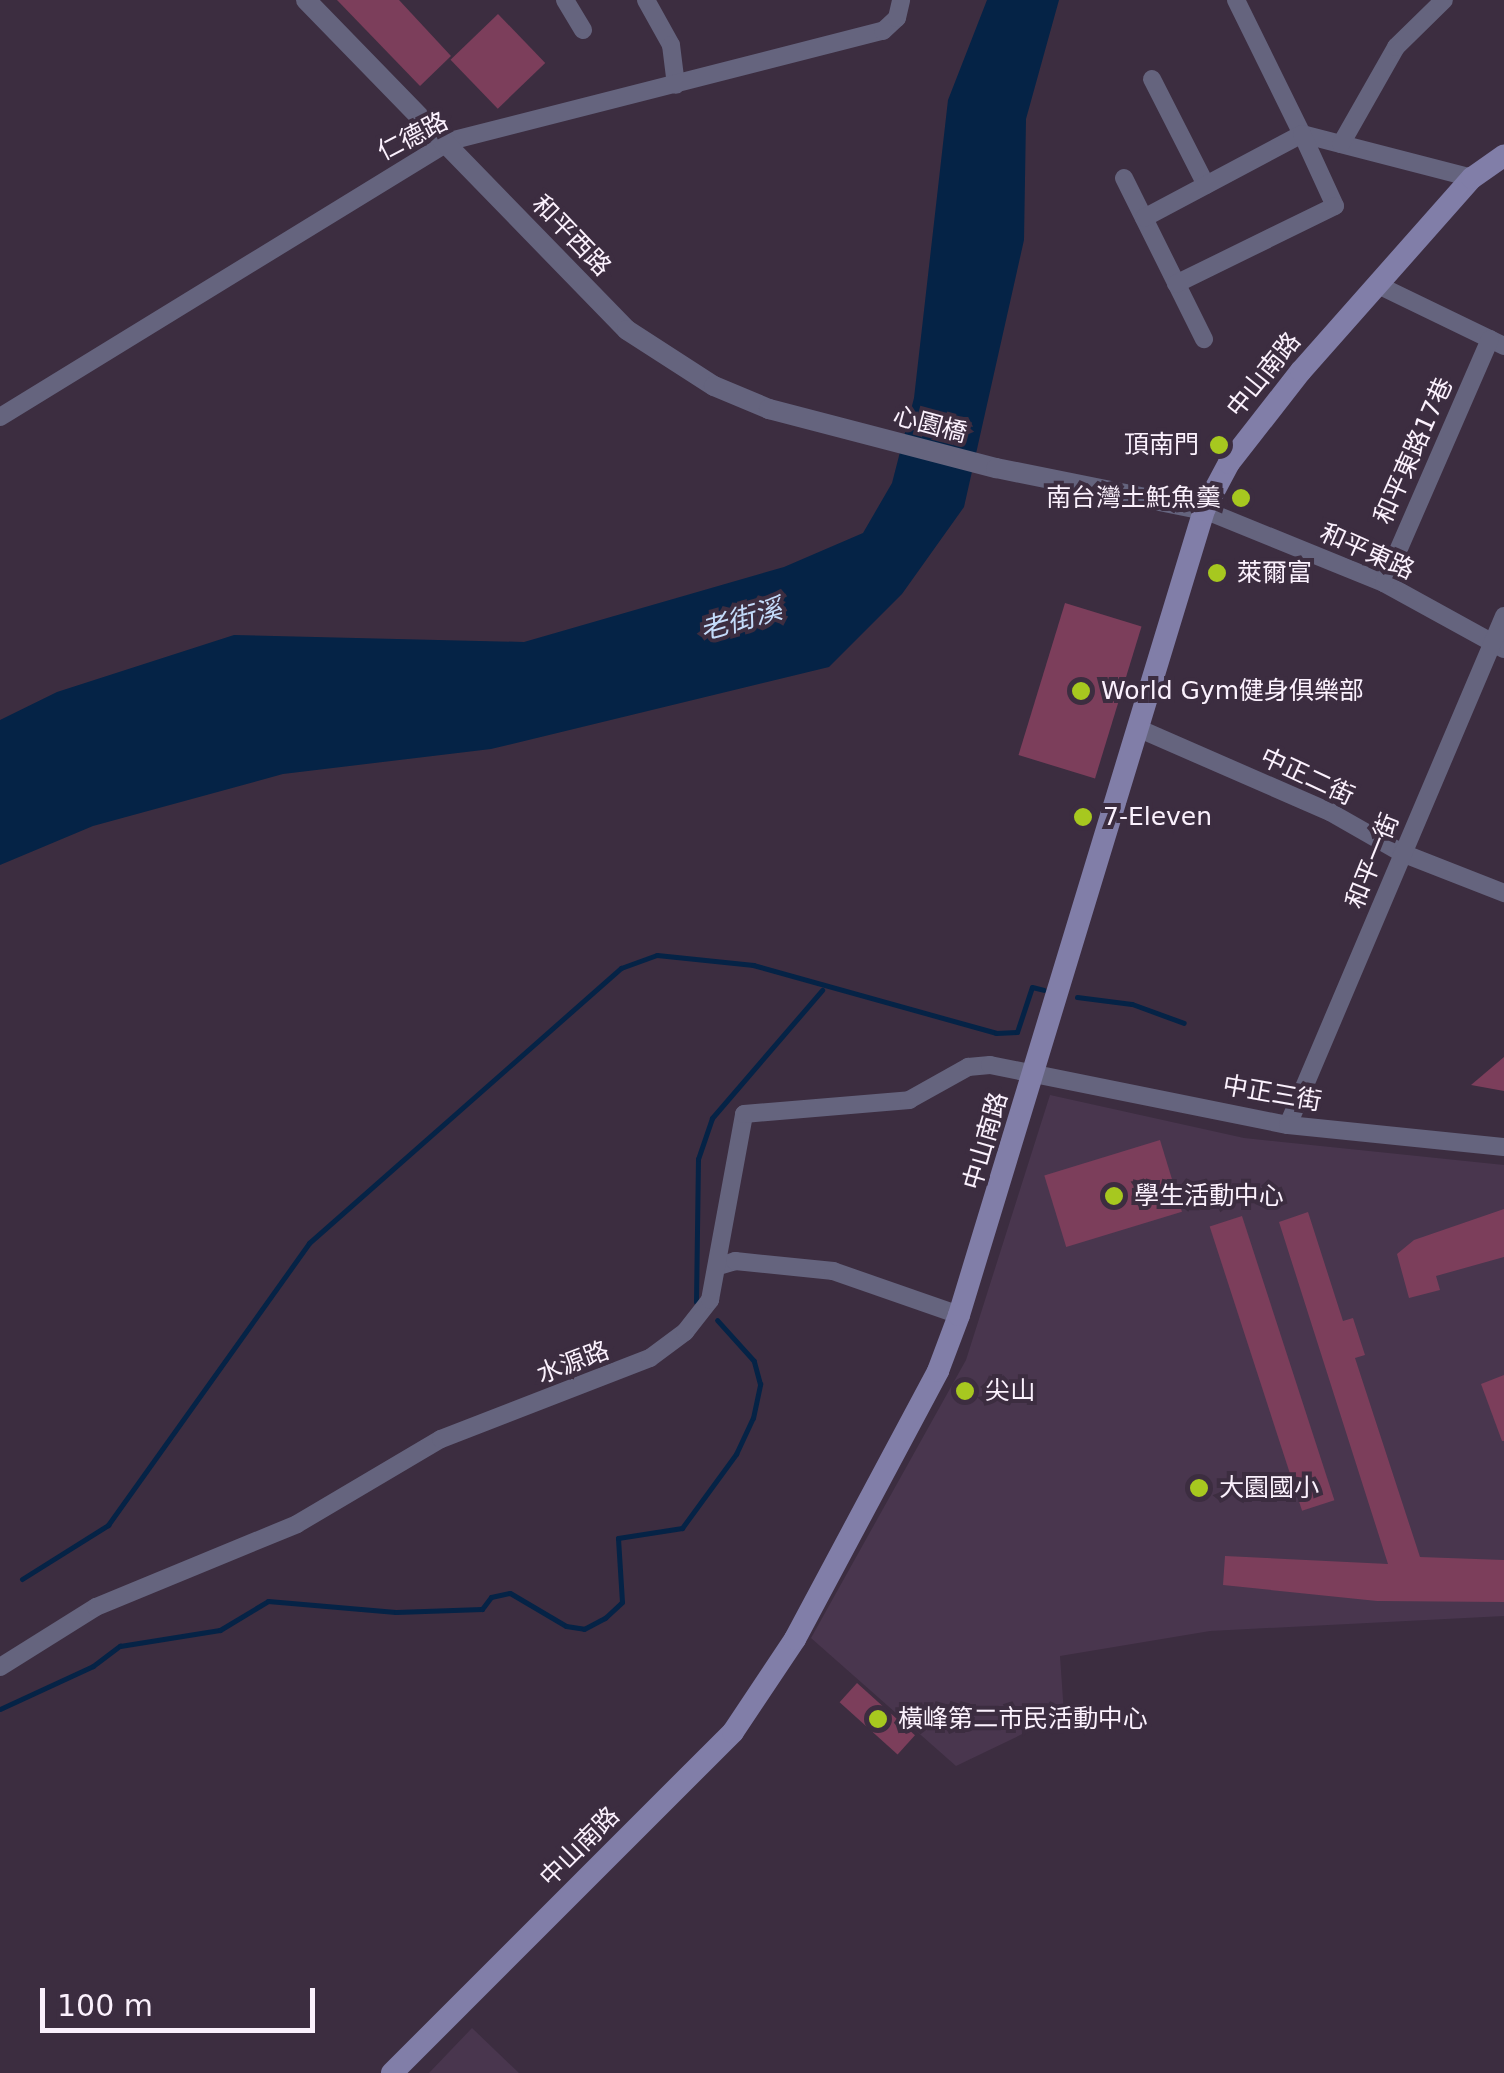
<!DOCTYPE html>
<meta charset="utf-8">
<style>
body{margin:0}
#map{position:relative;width:1504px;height:2073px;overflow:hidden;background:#3c2d40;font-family:"DejaVu Sans","Noto Sans TC",sans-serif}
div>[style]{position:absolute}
.built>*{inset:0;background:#49364e}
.water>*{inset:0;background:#052346}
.stream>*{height:5px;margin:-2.5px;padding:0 2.5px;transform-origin:2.5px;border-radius:2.5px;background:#052346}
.building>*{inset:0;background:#7c3e5b;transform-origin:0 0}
.minor>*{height:18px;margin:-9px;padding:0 9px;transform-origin:9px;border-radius:9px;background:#65647e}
.tertiary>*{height:20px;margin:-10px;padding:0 10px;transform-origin:10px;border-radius:10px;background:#65647e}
.secondary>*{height:22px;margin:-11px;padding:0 11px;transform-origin:11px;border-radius:11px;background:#817ea8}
.dots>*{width:28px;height:28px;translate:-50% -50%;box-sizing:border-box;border:5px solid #3c2d40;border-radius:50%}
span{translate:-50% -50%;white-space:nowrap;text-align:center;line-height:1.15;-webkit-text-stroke:8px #3c2d40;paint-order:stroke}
.street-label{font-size:25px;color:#fbf1fd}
.poi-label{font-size:25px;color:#fbf1fd}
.right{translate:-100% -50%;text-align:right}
.left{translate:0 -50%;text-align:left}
.water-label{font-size:28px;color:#c4dbfa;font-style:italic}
.scale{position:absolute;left:40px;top:1988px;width:275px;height:45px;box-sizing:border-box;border:5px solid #fbf1fd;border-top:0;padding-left:12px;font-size:30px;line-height:35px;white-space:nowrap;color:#fbf1fd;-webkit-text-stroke:8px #3c2d40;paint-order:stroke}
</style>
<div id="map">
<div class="built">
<div style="clip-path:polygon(1050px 1095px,1244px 1138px,1504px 1165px,1504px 1616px,1210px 1631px,1060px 1656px,1064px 1714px,956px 1766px,811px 1638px,966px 1360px)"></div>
<div style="clip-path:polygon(472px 2028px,519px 2073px,429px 2073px)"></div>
</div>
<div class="water">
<div style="clip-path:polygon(987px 0,1059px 0,1026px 119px,1024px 240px,964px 507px,902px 594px,829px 667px,491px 749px,283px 774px,93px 826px,0 865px,0 720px,57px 692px,234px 635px,524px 642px,784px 567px,863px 533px,892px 483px,914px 398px,948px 100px)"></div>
</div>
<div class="stream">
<div style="left:1077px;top:997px;width:55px;rotate:7.3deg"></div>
<div style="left:1132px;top:1004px;width:55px;rotate:20.1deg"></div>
<div style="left:696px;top:1302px;width:143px;rotate:-89.2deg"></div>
<div style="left:698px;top:1159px;width:43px;rotate:-71.1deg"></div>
<div style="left:712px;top:1118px;width:169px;rotate:-49.3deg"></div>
<div style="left:22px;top:1579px;width:102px;rotate:-32.1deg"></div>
<div style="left:108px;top:1525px;width:346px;rotate:-54.5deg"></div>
<div style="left:309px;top:1243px;width:416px;rotate:-41.4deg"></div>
<div style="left:621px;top:968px;width:38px;rotate:-20deg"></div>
<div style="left:657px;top:955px;width:97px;rotate:5.9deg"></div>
<div style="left:753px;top:965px;width:252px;rotate:15.6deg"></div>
<div style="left:996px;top:1033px;width:21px;rotate:-3deg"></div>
<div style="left:1017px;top:1032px;width:47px;rotate:-71.6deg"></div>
<div style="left:1032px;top:987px;width:12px;rotate:14deg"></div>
<div style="left:0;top:1709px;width:102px;rotate:-24.8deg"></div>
<div style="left:93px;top:1666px;width:34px;rotate:-37deg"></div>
<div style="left:120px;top:1646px;width:101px;rotate:-9.1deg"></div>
<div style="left:220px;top:1630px;width:56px;rotate:-31.1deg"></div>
<div style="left:268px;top:1601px;width:128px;rotate:4.9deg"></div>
<div style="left:396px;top:1612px;width:86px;rotate:-2deg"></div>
<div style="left:482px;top:1609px;width:15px;rotate:-53deg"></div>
<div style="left:491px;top:1597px;width:19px;rotate:-12deg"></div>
<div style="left:510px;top:1593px;width:65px;rotate:30.5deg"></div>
<div style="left:566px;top:1626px;width:18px;rotate:9deg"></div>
<div style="left:584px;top:1629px;width:24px;rotate:-28deg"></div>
<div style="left:605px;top:1618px;width:23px;rotate:-43deg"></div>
<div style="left:622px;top:1602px;width:64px;rotate:-93.6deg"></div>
<div style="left:618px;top:1538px;width:65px;rotate:-8.9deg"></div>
<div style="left:682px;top:1528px;width:92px;rotate:-53.9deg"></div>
<div style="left:736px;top:1454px;width:40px;rotate:-65deg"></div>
<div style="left:753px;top:1418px;width:35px;rotate:-78deg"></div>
<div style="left:760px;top:1384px;width:24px;rotate:-105deg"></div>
<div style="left:754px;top:1361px;width:55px;rotate:-132.1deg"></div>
</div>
<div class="building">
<div style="clip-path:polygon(337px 0,399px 0,451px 56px,420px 86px)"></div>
<div style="left:498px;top:14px;width:68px;height:66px;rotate:46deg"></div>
<div style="left:1065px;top:603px;width:80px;height:159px;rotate:17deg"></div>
<div style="clip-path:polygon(1504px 1057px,1504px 1091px,1471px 1085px)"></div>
<div style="left:1160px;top:1140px;width:75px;height:121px;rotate:73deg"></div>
<div style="clip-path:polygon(1504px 1209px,1504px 1257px,1436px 1276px,1440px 1290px,1409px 1298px,1397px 1254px,1414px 1240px)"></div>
<div style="clip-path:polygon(1308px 1212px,1343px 1321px,1353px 1318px,1365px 1355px,1355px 1358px,1420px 1557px,1504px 1560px,1504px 1602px,1377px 1601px,1223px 1585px,1225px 1556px,1388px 1564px,1279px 1222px)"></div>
<div style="left:1242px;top:1216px;width:299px;height:34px;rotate:72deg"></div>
<div style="clip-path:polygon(1504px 1375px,1504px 1441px,1502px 1441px,1481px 1384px)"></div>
<div style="left:857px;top:1683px;width:78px;height:26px;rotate:42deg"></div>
</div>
<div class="minor">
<div style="left:565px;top:0;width:35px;rotate:59deg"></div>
<div style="left:646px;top:0;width:51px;rotate:60.9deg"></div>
<div style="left:671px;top:45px;width:40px;rotate:82.9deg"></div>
<div style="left:1236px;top:0;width:149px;rotate:63.8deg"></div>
<div style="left:1302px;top:134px;width:176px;rotate:14.5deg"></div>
<div style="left:1152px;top:79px;width:119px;rotate:63deg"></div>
<div style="left:1341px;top:144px;width:112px;rotate:-60.4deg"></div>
<div style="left:1396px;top:47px;width:67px;rotate:-44.4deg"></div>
<div style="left:1124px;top:178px;width:180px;rotate:63.6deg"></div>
<div style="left:1144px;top:218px;width:179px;rotate:-28deg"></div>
<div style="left:1302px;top:134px;width:79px;rotate:65.4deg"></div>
<div style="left:1335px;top:206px;width:177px;rotate:153.9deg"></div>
<div style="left:1378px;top:285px;width:140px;rotate:25.8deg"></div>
<div style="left:0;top:417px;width:528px;rotate:-31.52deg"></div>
<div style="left:450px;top:141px;width:447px;rotate:-14.3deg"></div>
<div style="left:883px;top:31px;width:19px;rotate:-43deg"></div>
<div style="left:897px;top:18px;width:18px;rotate:-77deg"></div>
<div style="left:1204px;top:510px;width:194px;rotate:22.1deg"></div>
<div style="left:1384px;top:583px;width:137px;rotate:28.8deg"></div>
<div style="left:1384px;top:583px;width:266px;rotate:-66.5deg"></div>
<div style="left:1142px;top:730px;width:205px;rotate:23.6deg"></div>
<div style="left:1330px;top:812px;width:83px;rotate:29.7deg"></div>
<div style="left:1402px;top:853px;width:110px;rotate:21.4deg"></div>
<div style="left:1288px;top:1125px;width:553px;rotate:-67.01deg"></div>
<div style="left:719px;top:1266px;width:17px;rotate:-17deg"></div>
<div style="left:735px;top:1261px;width:99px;rotate:5.8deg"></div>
<div style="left:833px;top:1271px;width:133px;rotate:19.2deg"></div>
<div style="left:0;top:1667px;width:113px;rotate:-32deg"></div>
<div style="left:96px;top:1607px;width:217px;rotate:-22.4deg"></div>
<div style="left:297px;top:1524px;width:167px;rotate:-30.6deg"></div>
<div style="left:441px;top:1439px;width:224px;rotate:-21.2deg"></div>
<div style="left:650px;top:1358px;width:44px;rotate:-36.6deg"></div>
<div style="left:685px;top:1332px;width:41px;rotate:-52deg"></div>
<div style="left:710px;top:1300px;width:189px;rotate:-79.6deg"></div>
<div style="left:744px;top:1114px;width:166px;rotate:-4.8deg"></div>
<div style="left:909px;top:1100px;width:68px;rotate:-29.2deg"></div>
<div style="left:968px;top:1067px;width:22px;rotate:-5deg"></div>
<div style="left:990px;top:1065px;width:304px;rotate:11.4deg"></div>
<div style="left:1288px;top:1125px;width:217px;rotate:5.8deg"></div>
</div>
<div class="tertiary">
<div style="left:306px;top:0;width:460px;rotate:45.8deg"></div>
<div style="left:627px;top:330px;width:103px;rotate:32.8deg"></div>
<div style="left:714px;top:386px;width:60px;rotate:22.7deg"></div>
<div style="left:769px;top:409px;width:235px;rotate:14.6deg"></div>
<div style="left:996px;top:468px;width:212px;rotate:11.4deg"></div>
</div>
<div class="secondary">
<div style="left:392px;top:2073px;width:482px;rotate:-45deg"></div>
<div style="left:733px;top:1732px;width:112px;rotate:-56.3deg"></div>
<div style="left:795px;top:1639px;width:304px;rotate:-61.9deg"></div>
<div style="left:938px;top:1371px;width:60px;rotate:-69.4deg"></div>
<div style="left:959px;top:1315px;width:841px;rotate:-73.07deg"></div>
<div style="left:1204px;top:510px;width:53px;rotate:-62deg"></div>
<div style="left:1229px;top:463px;width:117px;rotate:-52deg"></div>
<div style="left:1301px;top:371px;width:258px;rotate:-48.5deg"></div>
<div style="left:1472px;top:178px;width:39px;rotate:-35deg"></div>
</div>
<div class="dots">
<div style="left:1219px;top:445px;background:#a7c81f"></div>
<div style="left:1241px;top:498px;background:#a7c81f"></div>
<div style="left:1217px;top:573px;background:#a7c81f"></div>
<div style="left:1081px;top:691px;background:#a7c81f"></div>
<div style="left:1083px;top:817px;background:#a7c81f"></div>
<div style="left:1114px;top:1196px;background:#a7c81f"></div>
<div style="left:965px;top:1391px;background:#a7c81f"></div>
<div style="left:1199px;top:1488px;background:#a7c81f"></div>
<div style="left:878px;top:1719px;background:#a7c81f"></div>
</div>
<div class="street-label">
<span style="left:413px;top:137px;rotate:-27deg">仁德路</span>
<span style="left:571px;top:236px;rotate:46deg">和平西路</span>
<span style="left:1264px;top:375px;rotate:-51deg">中山南路</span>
<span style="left:930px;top:425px;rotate:15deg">心園橋</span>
<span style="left:1414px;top:451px;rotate:-66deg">和平東路17巷</span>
<span style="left:1367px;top:552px;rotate:24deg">和平東路</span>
<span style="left:1307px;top:777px;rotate:25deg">中正二街</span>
<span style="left:1373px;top:861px;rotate:-68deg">和平一街</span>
<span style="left:1272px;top:1094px;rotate:10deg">中正三街</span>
<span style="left:986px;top:1141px;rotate:-74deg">中山南路</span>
<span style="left:573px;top:1363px;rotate:-21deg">水源路</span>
<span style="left:580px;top:1847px;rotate:-45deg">中山南路</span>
</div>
<div class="poi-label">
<span class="right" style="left:1199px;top:445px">頂南門</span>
<span class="right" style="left:1221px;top:498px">南台灣土魠魚羹</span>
<span class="left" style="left:1237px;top:573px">萊爾富</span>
<span class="left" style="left:1101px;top:691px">World Gym健身俱樂部</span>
<span class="left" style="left:1103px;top:817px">7-Eleven</span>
<span class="left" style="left:1134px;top:1196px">學生活動中心</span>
<span class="left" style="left:985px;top:1391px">尖山</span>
<span class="left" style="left:1219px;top:1488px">大園國小</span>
<span class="left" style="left:898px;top:1719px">橫峰第二市民活動中心</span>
</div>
<div class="water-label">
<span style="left:741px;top:620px;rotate:-16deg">老街溪</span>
</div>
<div class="scale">100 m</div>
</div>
